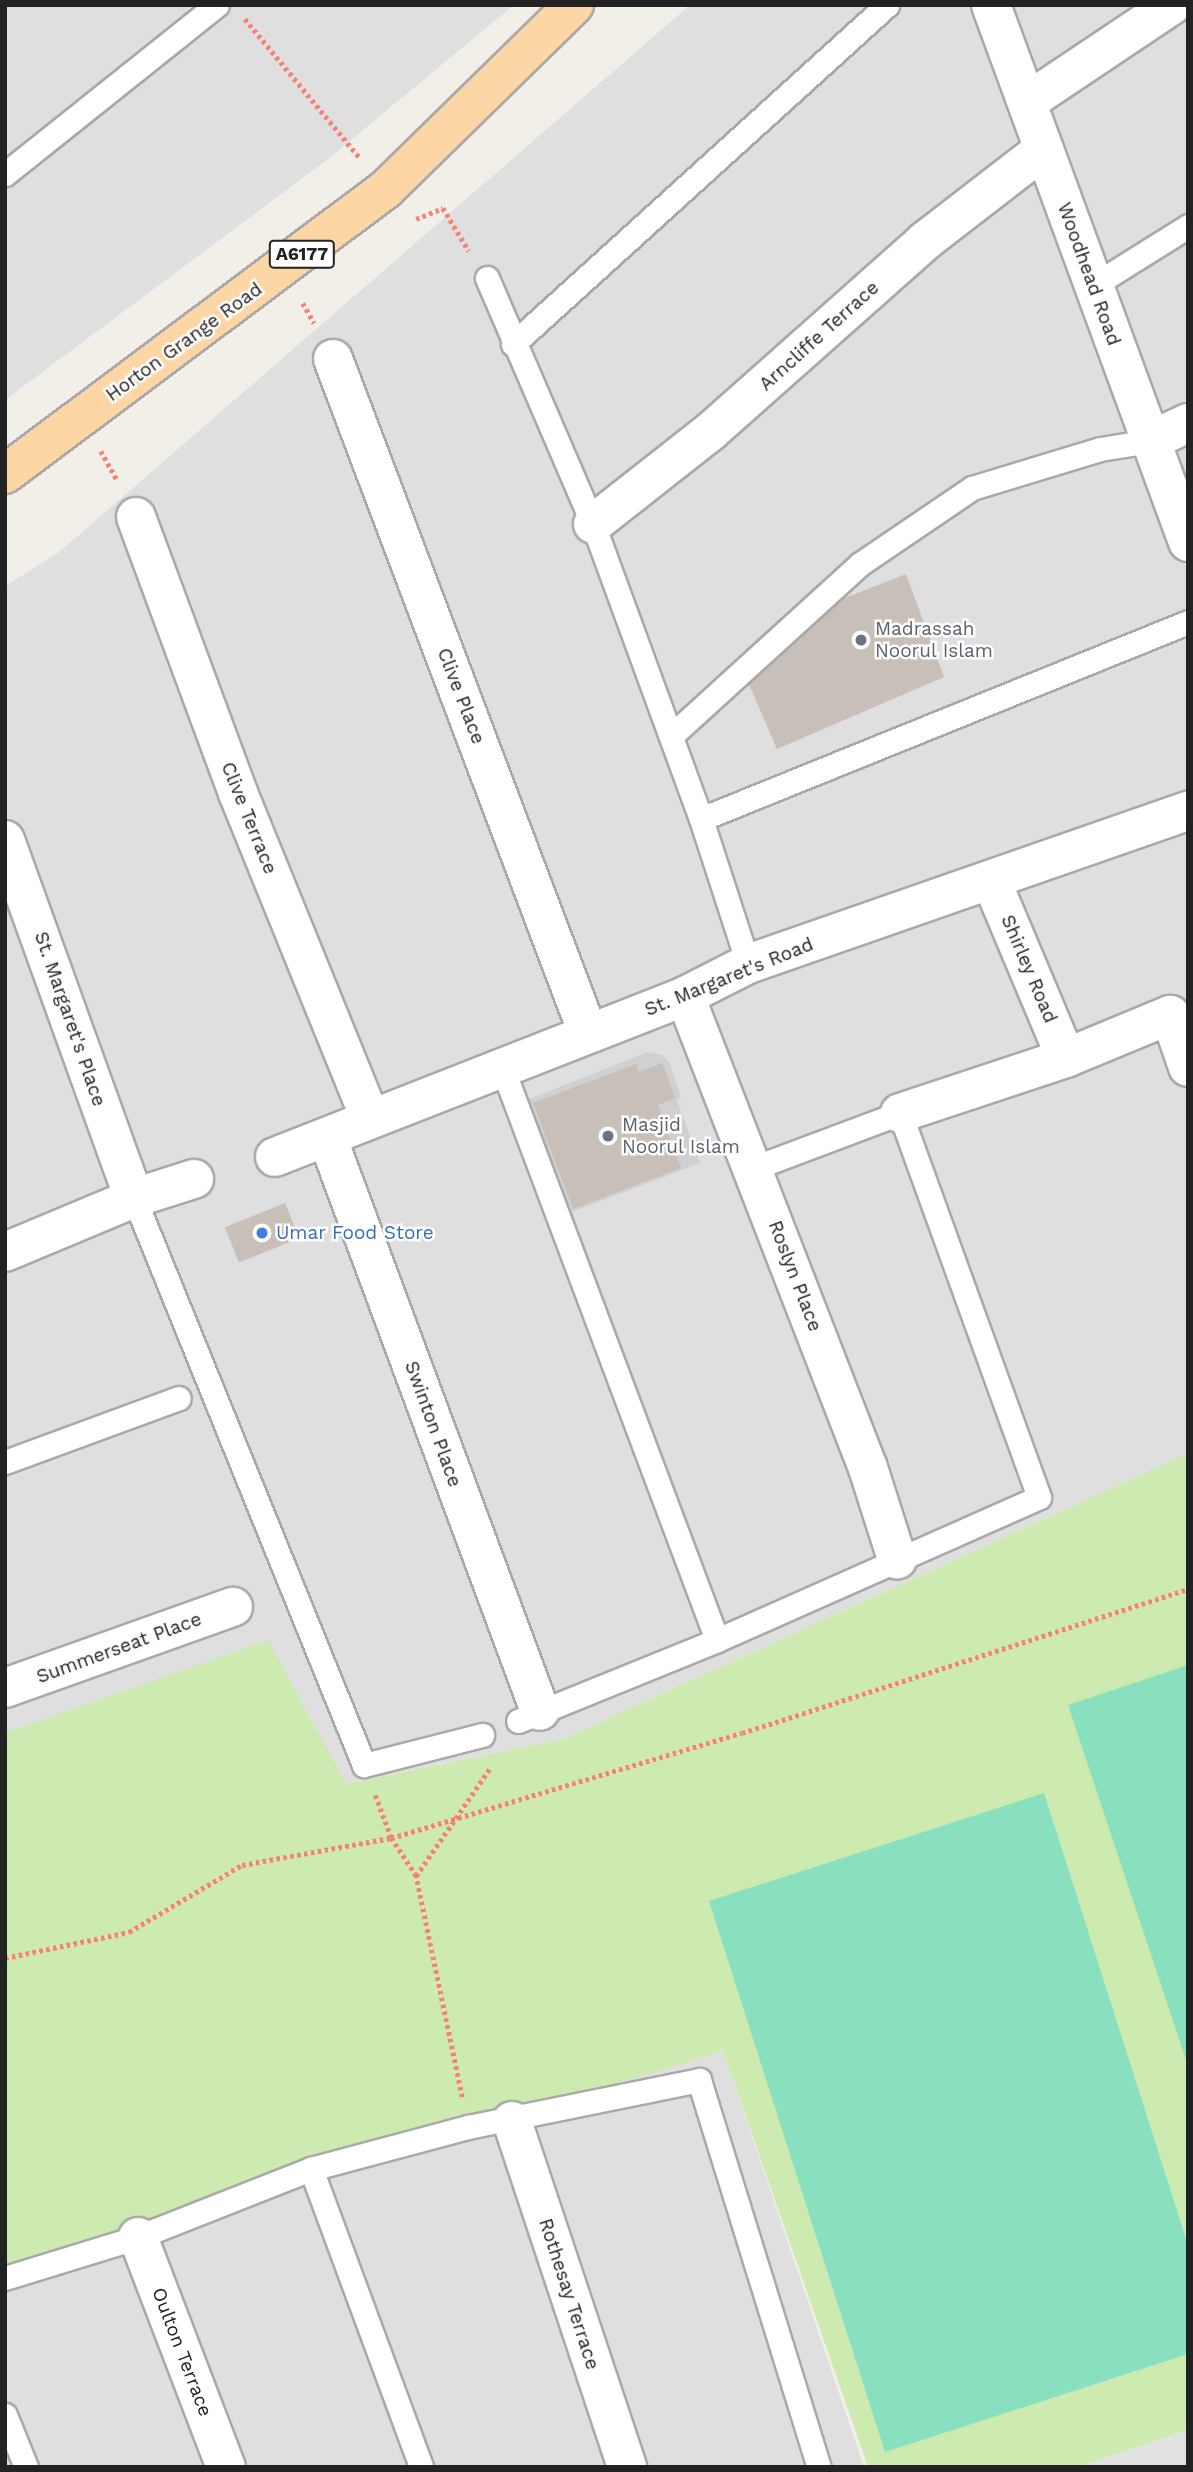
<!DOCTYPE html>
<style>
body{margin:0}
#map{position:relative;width:1193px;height:2472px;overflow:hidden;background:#f2efe9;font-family:"Work Sans",sans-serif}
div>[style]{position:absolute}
.residential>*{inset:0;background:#e0dfdf}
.religious>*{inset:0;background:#d0d0d0}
.grass>*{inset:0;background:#cdebb0}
.pitch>*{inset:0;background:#88e0be}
.parking>*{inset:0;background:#e2e2e2}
.building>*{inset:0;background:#c7bfb8;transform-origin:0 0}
.path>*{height:4.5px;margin-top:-2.25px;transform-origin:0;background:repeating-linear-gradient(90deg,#fa8072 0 3.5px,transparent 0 7px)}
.roads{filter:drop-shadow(2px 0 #a9a9a9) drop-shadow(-2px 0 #a9a9a9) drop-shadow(0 2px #a9a9a9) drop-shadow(0 -2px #a9a9a9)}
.service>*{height:23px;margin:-11.5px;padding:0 11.5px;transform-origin:11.5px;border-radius:11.5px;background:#fff}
.minor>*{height:38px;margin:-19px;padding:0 19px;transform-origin:19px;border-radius:19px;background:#fff}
.primary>*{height:38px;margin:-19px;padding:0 19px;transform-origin:19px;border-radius:19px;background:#fcd6a4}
.dots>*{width:19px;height:19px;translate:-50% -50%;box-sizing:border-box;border:4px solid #fff;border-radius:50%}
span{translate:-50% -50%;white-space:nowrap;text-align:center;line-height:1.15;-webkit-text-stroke:5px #fff;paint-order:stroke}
.shield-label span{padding:2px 5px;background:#fff;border:2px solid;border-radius:5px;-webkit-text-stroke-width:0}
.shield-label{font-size:18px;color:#222;font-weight:700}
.street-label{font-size:19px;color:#222}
.worship-label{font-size:19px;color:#5b616d}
.left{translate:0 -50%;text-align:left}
.shop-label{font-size:19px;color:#366cbe}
.frame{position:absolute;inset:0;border:7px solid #222;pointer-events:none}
</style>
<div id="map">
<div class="residential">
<div style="clip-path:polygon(5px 5px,514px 5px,328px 159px,5px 400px)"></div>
<div style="clip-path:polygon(evenodd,690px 5px,1188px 5px,1188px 1453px,563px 1739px,346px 1784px,5px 1733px,5px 586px,58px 553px,690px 5px,647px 1052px,663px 1055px,677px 1101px,530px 1099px,647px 1052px)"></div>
<div style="clip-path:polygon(723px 2051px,864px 2467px,5px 2467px,5px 2257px)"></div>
</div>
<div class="religious">
<div style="clip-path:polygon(647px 1052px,663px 1055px,670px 1064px,681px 1097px,677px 1101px,700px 1163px,572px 1212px,529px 1099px)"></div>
</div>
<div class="grass">
<div style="clip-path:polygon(1188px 1453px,1188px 2430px,1079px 2467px,868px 2467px,723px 2051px,5px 2269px,5px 1733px,268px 1640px,346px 1784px,563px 1739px)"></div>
</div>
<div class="pitch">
<div style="clip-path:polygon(1188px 1665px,1188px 2066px,1068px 1705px)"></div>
<div style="clip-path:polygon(1044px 1793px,1188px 2245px,1188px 2354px,885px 2452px,709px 1901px)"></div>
</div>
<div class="parking">
<div style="clip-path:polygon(1188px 2430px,1188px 2467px,1079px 2467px)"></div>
</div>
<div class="building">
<div style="clip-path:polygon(906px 574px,944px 677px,777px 749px,747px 680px,832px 603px)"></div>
<div style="clip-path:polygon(662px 1063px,675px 1098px,658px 1105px,681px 1168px,573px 1209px,533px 1103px,636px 1064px,639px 1072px)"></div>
<div style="left:285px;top:1203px;width:38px;height:65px;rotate:68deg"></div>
</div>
<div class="path">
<div style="left:245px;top:19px;width:180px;rotate:50.4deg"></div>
<div style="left:416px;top:219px;width:29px;rotate:-22deg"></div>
<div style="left:443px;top:208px;width:50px;rotate:58.8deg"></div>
<div style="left:303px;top:303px;width:23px;rotate:61deg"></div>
<div style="left:101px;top:451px;width:33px;rotate:61deg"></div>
<div style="left:416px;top:1876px;width:45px;rotate:-123.3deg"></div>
<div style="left:391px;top:1838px;width:366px;rotate:-16.7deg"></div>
<div style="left:742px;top:1733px;width:469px;rotate:-17.9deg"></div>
<div style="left:5px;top:1958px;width:127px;rotate:-11.8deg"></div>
<div style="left:129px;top:1932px;width:131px;rotate:-30.7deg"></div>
<div style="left:242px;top:1865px;width:151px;rotate:-10.3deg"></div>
<div style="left:391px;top:1838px;width:46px;rotate:-110.4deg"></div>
<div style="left:462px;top:2097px;width:226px;rotate:-101.8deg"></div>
<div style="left:416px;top:1876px;width:132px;rotate:-55.5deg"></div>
</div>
<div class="roads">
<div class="service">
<div style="left:5px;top:174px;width:271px;rotate:-38.6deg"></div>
<div style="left:487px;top:278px;width:268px;rotate:66.7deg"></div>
<div style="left:593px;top:524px;width:314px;rotate:69.9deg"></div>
<div style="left:701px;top:819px;width:152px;rotate:72deg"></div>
<div style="left:1094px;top:285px;width:111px;rotate:-32.1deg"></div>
<div style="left:513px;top:344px;width:505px;rotate:-42.19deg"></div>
<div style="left:671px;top:736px;width:256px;rotate:-42.3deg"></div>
<div style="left:860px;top:564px;width:135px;rotate:-34.2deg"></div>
<div style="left:972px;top:488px;width:134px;rotate:-16.9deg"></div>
<div style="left:1100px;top:449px;width:51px;rotate:-9.1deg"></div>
<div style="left:701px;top:819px;width:525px;rotate:-22.02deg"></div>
<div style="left:502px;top:1067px;width:612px;rotate:69.43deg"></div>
<div style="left:134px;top:1198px;width:612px;rotate:67.92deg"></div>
<div style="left:364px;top:1765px;width:122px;rotate:-14.3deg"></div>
<div style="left:5px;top:1462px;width:185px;rotate:-20.2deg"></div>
<div style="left:518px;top:1721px;width:215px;rotate:-22.1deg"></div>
<div style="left:717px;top:1640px;width:352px;rotate:-23.9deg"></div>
<div style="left:1039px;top:1497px;width:408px;rotate:-109.9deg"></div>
<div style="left:900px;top:1113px;width:156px;rotate:159.4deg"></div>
<div style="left:311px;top:2169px;width:318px;rotate:69.7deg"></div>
<div style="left:5px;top:2278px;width:139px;rotate:-17.1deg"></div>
<div style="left:138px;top:2237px;width:186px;rotate:-21.5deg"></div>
<div style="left:311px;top:2169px;width:163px;rotate:-15deg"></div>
<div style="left:468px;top:2127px;width:236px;rotate:-11.5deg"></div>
<div style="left:699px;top:2080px;width:405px;rotate:72.8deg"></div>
<div style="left:5px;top:2415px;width:56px;rotate:68deg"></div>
</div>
<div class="minor">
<div style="left:991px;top:5px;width:572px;rotate:69.85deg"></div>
<div style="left:1027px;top:102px;width:174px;rotate:-33.8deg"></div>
<div style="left:333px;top:359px;width:721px;rotate:69.28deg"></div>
<div style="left:1150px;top:441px;width:42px;rotate:-25.3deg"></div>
<div style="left:136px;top:517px;width:294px;rotate:69.7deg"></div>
<div style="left:238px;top:793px;width:349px;rotate:67.9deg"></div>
<div style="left:593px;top:524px;width:149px;rotate:-38.2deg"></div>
<div style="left:710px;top:432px;width:288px;rotate:-41.6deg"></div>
<div style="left:925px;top:241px;width:150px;rotate:-37.7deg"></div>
<div style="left:5px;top:840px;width:381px;rotate:70.2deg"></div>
<div style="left:991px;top:880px;width:193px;rotate:67.2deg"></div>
<div style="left:685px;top:996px;width:506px;rotate:68.81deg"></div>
<div style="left:868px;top:1468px;width:96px;rotate:72.3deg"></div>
<div style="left:900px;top:1113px;width:175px;rotate:-18.3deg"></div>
<div style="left:1066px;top:1058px;width:113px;rotate:-22.5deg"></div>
<div style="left:1170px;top:1015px;width:55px;rotate:70.9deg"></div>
<div style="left:327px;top:1137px;width:612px;rotate:69.64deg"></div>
<div style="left:275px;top:1157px;width:440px;rotate:-21.4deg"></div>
<div style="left:685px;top:996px;width:71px;rotate:-26.9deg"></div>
<div style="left:748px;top:964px;width:466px;rotate:-19.2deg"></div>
<div style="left:5px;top:1252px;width:140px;rotate:-22.7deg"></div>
<div style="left:134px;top:1198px;width:63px;rotate:-17.6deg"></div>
<div style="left:5px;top:1688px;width:242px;rotate:-19.6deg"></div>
<div style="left:512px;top:2121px;width:365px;rotate:71.6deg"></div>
<div style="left:138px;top:2237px;width:246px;rotate:69.1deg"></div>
</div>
<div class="primary">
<div style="left:5px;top:474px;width:476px;rotate:-36.8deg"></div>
<div style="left:386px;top:189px;width:263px;rotate:-44.4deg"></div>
</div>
</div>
<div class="dots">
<div style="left:861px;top:640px;background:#6b7280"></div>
<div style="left:608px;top:1136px;background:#6b7280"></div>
<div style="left:262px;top:1233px;background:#3f7fe0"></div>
</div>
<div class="shield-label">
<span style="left:302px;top:254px">A6177</span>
</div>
<div class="street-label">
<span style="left:1089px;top:274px;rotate:70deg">Woodhead Road</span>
<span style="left:819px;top:336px;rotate:-42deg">Arncliffe Terrace</span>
<span style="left:184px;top:342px;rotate:-36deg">Horton Grange Road</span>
<span style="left:461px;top:696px;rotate:69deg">Clive Place</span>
<span style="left:249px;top:818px;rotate:68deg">Clive Terrace</span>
<span style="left:1029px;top:969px;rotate:67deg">Shirley Road</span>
<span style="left:729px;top:977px;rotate:-22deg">St. Margaret's Road</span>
<span style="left:70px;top:1019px;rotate:71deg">St. Margaret's Place</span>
<span style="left:795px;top:1276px;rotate:69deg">Roslyn Place</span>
<span style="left:433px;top:1424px;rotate:70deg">Swinton Place</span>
<span style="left:119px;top:1648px;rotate:-20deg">Summerseat Place</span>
<span style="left:569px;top:2294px;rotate:72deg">Rothesay Terrace</span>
<span style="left:182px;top:2352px;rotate:69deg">Oulton Terrace</span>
</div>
<div class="worship-label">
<span class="left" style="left:875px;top:640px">Madrassah<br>Noorul Islam</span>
<span class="left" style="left:622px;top:1136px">Masjid<br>Noorul Islam</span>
</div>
<div class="shop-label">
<span class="left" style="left:276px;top:1233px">Umar Food Store</span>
</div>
<div class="frame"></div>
</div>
